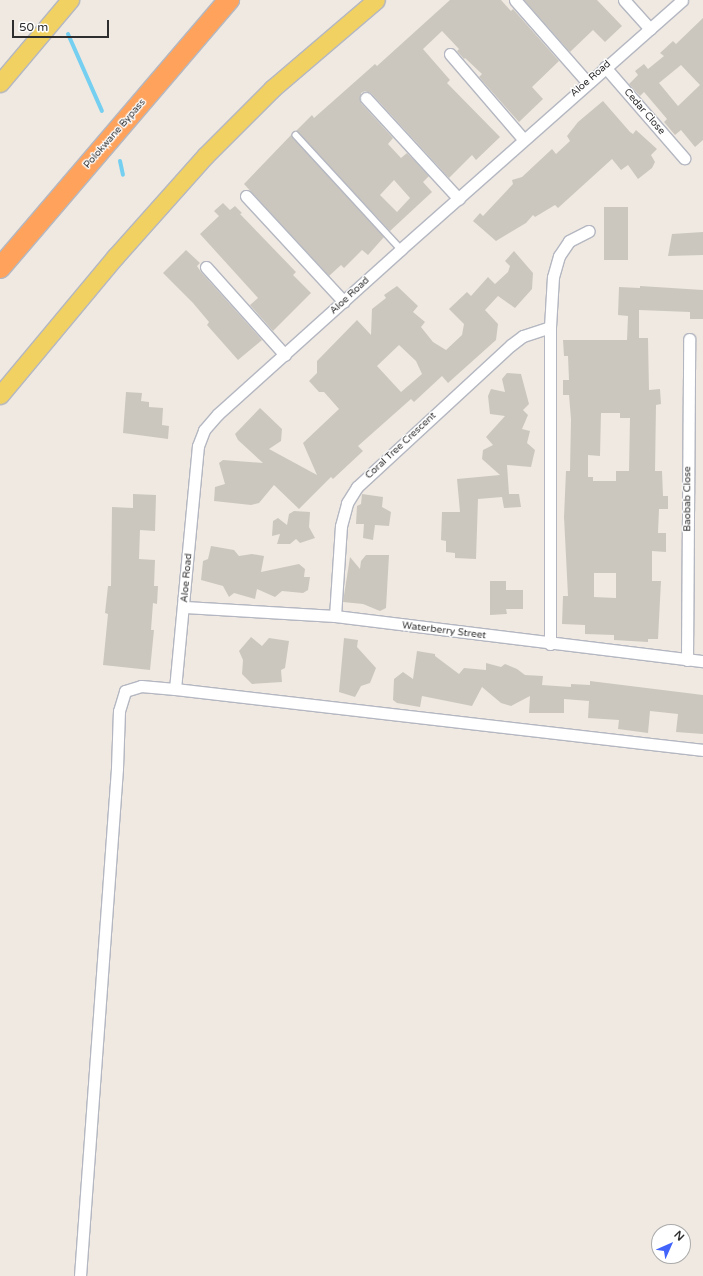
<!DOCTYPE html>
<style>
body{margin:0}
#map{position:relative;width:703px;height:1276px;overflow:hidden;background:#efe9e1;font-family:"Varela Round",sans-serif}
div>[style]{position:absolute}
.stream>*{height:4px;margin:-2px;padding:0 2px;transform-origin:2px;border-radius:2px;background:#75cff0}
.building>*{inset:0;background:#cbc7bf;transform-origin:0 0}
.roads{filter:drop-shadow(1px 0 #b4b7c1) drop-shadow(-1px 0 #b4b7c1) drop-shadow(0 1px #b4b7c1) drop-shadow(0 -1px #b4b7c1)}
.service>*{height:5.5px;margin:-2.75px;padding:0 2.75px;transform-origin:2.75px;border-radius:2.75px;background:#fff}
.minor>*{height:11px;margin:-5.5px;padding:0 5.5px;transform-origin:5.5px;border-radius:5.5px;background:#fff}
.primary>*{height:17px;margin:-8.5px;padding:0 8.5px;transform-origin:8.5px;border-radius:8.5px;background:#f2d163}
.motorway>*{height:20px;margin:-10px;padding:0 10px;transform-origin:10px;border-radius:10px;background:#ffa35c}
span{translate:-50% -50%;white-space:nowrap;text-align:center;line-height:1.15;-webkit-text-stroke:3px #fff;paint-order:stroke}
.street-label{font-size:10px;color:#2e2e2e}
.north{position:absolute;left:651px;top:1224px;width:40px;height:40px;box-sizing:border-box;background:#fff;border:1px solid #ababab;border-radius:50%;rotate:45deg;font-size:11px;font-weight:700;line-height:16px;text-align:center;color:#2e2e2e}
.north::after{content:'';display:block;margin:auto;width:14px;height:18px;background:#4264fb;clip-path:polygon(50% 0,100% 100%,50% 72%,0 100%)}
.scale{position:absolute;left:12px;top:20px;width:97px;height:18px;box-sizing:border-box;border:2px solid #2e2e2e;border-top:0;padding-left:5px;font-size:12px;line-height:14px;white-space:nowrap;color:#2e2e2e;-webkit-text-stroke:3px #fff;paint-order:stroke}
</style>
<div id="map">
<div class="stream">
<div style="left:68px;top:34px;width:84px;rotate:66.2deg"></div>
<div style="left:120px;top:161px;width:14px;rotate:78deg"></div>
</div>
<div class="building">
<div style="clip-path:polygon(evenodd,450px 0,501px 0,511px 11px,513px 9px,559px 61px,532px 87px,543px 99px,519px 122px,479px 77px,482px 74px,465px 58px,464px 59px,457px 51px,459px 49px,442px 31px,423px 49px,450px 80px,447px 83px,500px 137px,476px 160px,472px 155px,449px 178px,371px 93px,365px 91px,361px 93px,361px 103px,393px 138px,388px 144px,401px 158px,407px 153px,429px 176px,423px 182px,432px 192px,390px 231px,296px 131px,312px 115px,314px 118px,375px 64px,377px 66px,450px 0,394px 180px,410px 198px,397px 212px,380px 195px,394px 180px)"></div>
<div style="clip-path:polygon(524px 0,597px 0,622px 26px,605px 42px,593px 30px,570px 52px)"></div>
<div style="clip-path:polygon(evenodd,703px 18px,703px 140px,695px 147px,681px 130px,675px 135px,664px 122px,667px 119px,644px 92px,640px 96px,629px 84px,638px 75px,635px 71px,644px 64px,648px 69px,664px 56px,660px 53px,673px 41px,676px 44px,703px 18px,681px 65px,700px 85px,678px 106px,659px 83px,681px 65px)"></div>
<div style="clip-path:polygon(603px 101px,630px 132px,633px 134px,636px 130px,657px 149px,651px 155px,655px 162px,652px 168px,638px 179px,628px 165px,621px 170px,612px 159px,558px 208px,555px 205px,535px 217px,533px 215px,526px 223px,496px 241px,473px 221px,480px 213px,483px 216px,513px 184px,512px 180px,522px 177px,552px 149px,556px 154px,570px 141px,567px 136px,578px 122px)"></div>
<div style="clip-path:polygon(292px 134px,384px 237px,368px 255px,362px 250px,344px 268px,341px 265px,329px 276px,244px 184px)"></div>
<div style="clip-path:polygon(223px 203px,230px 210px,235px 206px,242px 213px,240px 214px,296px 272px,293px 275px,311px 293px,273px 331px,250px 305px,258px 298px,200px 234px,219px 216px,214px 211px)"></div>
<div style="left:604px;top:207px;width:24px;height:53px"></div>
<div style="clip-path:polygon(703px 232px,703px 255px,668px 256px,672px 234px)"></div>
<div style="clip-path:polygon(186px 250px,200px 263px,197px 266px,201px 272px,262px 340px,238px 360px,207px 325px,209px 322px,193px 303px,163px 273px)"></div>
<div style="clip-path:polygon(evenodd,514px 251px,533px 273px,532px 289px,515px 308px,498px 296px,485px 310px,498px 324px,496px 340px,448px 383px,442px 376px,414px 402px,411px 399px,358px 446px,363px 451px,333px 479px,331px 477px,299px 509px,274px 485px,259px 503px,251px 505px,214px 501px,215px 487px,225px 484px,219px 463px,223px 460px,263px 463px,238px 440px,235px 434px,260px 408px,282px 429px,281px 441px,269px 449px,317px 475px,303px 443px,339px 409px,324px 392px,319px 392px,309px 381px,317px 373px,317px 361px,357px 320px,371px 335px,372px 309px,386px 298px,384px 295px,397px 286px,418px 306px,413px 312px,425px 322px,421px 327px,433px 342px,446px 350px,462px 335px,464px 324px,449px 309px,467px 292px,471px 296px,488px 277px,495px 284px,508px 272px,510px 266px,505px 261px,514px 251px,399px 345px,416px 361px,422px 374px,401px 392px,377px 366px,399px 345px)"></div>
<div style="clip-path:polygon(evenodd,640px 286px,703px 290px,703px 319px,690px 319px,690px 312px,639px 310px,639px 338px,648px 338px,649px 390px,660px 389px,661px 404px,656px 405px,655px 471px,662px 471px,663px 496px,668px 496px,668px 509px,659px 509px,658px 533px,666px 533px,666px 552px,652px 551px,652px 581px,661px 581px,658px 639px,648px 639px,648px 642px,614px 640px,614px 635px,585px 634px,585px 625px,562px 624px,563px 596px,568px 596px,564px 517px,566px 471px,570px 471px,571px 419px,569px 395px,563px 395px,563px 380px,569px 380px,568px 356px,564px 356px,563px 340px,627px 340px,628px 316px,618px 315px,619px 287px,640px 288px,640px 286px,601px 413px,620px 413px,620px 418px,630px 418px,629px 471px,616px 471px,616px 481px,593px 481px,593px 477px,588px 477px,588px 455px,600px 456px,601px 413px,640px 286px,594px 573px,616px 573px,616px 598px,594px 597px,594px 573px)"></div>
<div style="clip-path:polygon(507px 373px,521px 374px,529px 404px,523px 410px,528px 415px,522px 429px,530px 431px,527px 443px,535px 450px,531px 467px,507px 465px,509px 494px,519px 494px,521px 507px,504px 508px,502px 497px,478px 499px,476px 559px,455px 558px,455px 553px,446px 552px,446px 541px,441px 540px,442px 512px,460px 512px,457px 479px,500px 475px,482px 459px,483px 450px,493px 445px,486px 437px,505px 416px,490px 414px,488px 396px,491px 389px,505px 392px,502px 379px)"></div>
<div style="clip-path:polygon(126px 392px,142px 393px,141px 401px,149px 402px,149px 407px,163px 408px,162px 425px,169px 426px,168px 439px,123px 433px)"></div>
<div style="clip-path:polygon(133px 494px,156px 495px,155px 531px,140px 530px,139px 559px,155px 560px,154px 586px,158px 586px,157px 604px,153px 603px,151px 630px,154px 630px,150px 670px,103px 665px,108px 614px,105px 613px,108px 586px,111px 586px,112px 507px,133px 508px)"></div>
<div style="clip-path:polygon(362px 494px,383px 497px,382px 507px,391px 512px,389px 526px,375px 525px,373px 540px,363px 538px,364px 524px,356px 524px,357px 506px,361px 504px)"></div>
<div style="clip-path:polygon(294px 511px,310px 512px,309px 527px,315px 538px,300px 543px,296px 539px,290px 544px,277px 544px,280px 534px,272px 536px,273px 521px,278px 518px,287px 525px,289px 514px)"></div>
<div style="clip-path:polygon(211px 546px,234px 550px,239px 556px,252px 554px,264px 556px,261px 572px,299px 564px,305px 569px,304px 577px,310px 577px,308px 590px,303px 593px,282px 591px,275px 597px,257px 589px,255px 599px,234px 593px,229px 597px,223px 586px,201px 580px,203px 561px,208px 559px)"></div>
<div style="clip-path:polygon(366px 555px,389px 555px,386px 608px,380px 611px,363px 604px,343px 602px,350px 557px,360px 569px,361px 561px)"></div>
<div style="clip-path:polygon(490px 581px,506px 581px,506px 590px,523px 590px,523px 609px,506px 609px,507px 614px,490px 615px)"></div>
<div style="clip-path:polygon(251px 637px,262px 646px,269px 638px,289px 641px,285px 668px,281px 670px,282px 682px,252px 684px,242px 674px,243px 660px,239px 651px)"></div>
<div style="clip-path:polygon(344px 638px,358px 640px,357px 647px,376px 668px,370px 683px,361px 686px,355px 697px,339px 692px)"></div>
<div style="clip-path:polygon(417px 651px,435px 654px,435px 656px,459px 674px,464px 668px,486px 670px,486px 663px,501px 667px,505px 664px,517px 669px,525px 675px,543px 676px,542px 685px,571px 687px,571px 684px,590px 685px,590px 681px,703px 695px,703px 734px,676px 732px,678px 714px,650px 711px,648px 733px,618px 729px,619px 720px,588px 718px,589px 701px,564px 699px,564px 713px,529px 713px,530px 696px,511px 706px,501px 703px,482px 687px,472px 706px,422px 696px,420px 707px,397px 703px,393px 700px,394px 679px,403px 672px,413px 679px)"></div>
</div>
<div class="roads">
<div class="service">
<div style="left:296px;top:135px;width:155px;rotate:47.4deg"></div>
</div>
<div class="minor">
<div style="left:515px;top:0;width:109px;rotate:48.7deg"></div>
<div style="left:624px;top:0;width:39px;rotate:48deg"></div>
<div style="left:450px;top:54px;width:112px;rotate:49.3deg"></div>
<div style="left:605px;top:67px;width:121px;rotate:49deg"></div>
<div style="left:366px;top:98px;width:137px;rotate:47.4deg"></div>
<div style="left:246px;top:196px;width:144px;rotate:47.2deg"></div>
<div style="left:206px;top:267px;width:118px;rotate:48.1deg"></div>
<div style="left:185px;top:607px;width:150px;rotate:3.4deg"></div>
<div style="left:335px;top:616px;width:371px;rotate:7deg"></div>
<div style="left:335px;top:616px;width:90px;rotate:-86.2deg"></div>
<div style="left:341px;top:526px;width:24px;rotate:-75deg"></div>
<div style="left:347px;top:503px;width:19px;rotate:-58deg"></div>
<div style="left:357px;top:487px;width:209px;rotate:-42.7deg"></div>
<div style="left:511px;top:345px;width:15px;rotate:-37deg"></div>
<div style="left:523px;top:336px;width:28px;rotate:-18deg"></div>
<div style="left:550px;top:644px;width:317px;rotate:-90deg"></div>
<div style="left:550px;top:327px;width:50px;rotate:-86.6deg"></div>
<div style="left:553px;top:277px;width:22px;rotate:-74deg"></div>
<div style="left:559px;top:256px;width:18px;rotate:-56deg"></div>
<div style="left:569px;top:241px;width:22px;rotate:-27deg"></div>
<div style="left:687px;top:660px;width:321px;rotate:-89.6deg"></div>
<div style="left:175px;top:689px;width:244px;rotate:-84.6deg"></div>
<div style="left:198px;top:446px;width:17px;rotate:-69deg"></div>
<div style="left:204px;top:430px;width:21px;rotate:-49deg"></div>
<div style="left:218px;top:414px;width:246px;rotate:-42deg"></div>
<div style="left:401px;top:249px;width:375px;rotate:-41.5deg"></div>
<div style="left:80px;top:1276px;width:509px;rotate:-85.83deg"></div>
<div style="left:117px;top:768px;width:57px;rotate:-88deg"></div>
<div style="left:119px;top:711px;width:21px;rotate:-73deg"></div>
<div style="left:125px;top:691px;width:17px;rotate:-17deg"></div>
<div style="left:141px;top:686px;width:34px;rotate:5deg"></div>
<div style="left:175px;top:689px;width:532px;rotate:6.59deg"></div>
</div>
<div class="primary">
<div style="left:0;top:83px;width:109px;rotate:-49.9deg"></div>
<div style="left:0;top:395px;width:180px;rotate:-50.2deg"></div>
<div style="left:115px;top:257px;width:135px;rotate:-48.3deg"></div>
<div style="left:205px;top:156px;width:96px;rotate:-45deg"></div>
<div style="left:273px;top:88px;width:135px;rotate:-40.5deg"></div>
</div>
<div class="motorway">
<div style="left:0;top:268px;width:353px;rotate:-49.5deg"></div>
</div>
</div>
<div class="street-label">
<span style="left:591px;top:79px;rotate:-41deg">Aloe Road</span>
<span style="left:644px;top:112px;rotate:49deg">Cedar Close</span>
<span style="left:115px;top:134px;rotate:-49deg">Polokwane Bypass</span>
<span style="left:350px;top:296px;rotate:-43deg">Aloe Road</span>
<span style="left:401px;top:446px;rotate:-43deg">Coral Tree Crescent</span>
<span style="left:688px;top:499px;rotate:-90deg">Baobab Close</span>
<span style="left:187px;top:578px;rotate:-85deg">Aloe Road</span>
<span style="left:444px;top:631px;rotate:7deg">Waterberry Street</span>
</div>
<div class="north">N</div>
<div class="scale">50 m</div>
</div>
